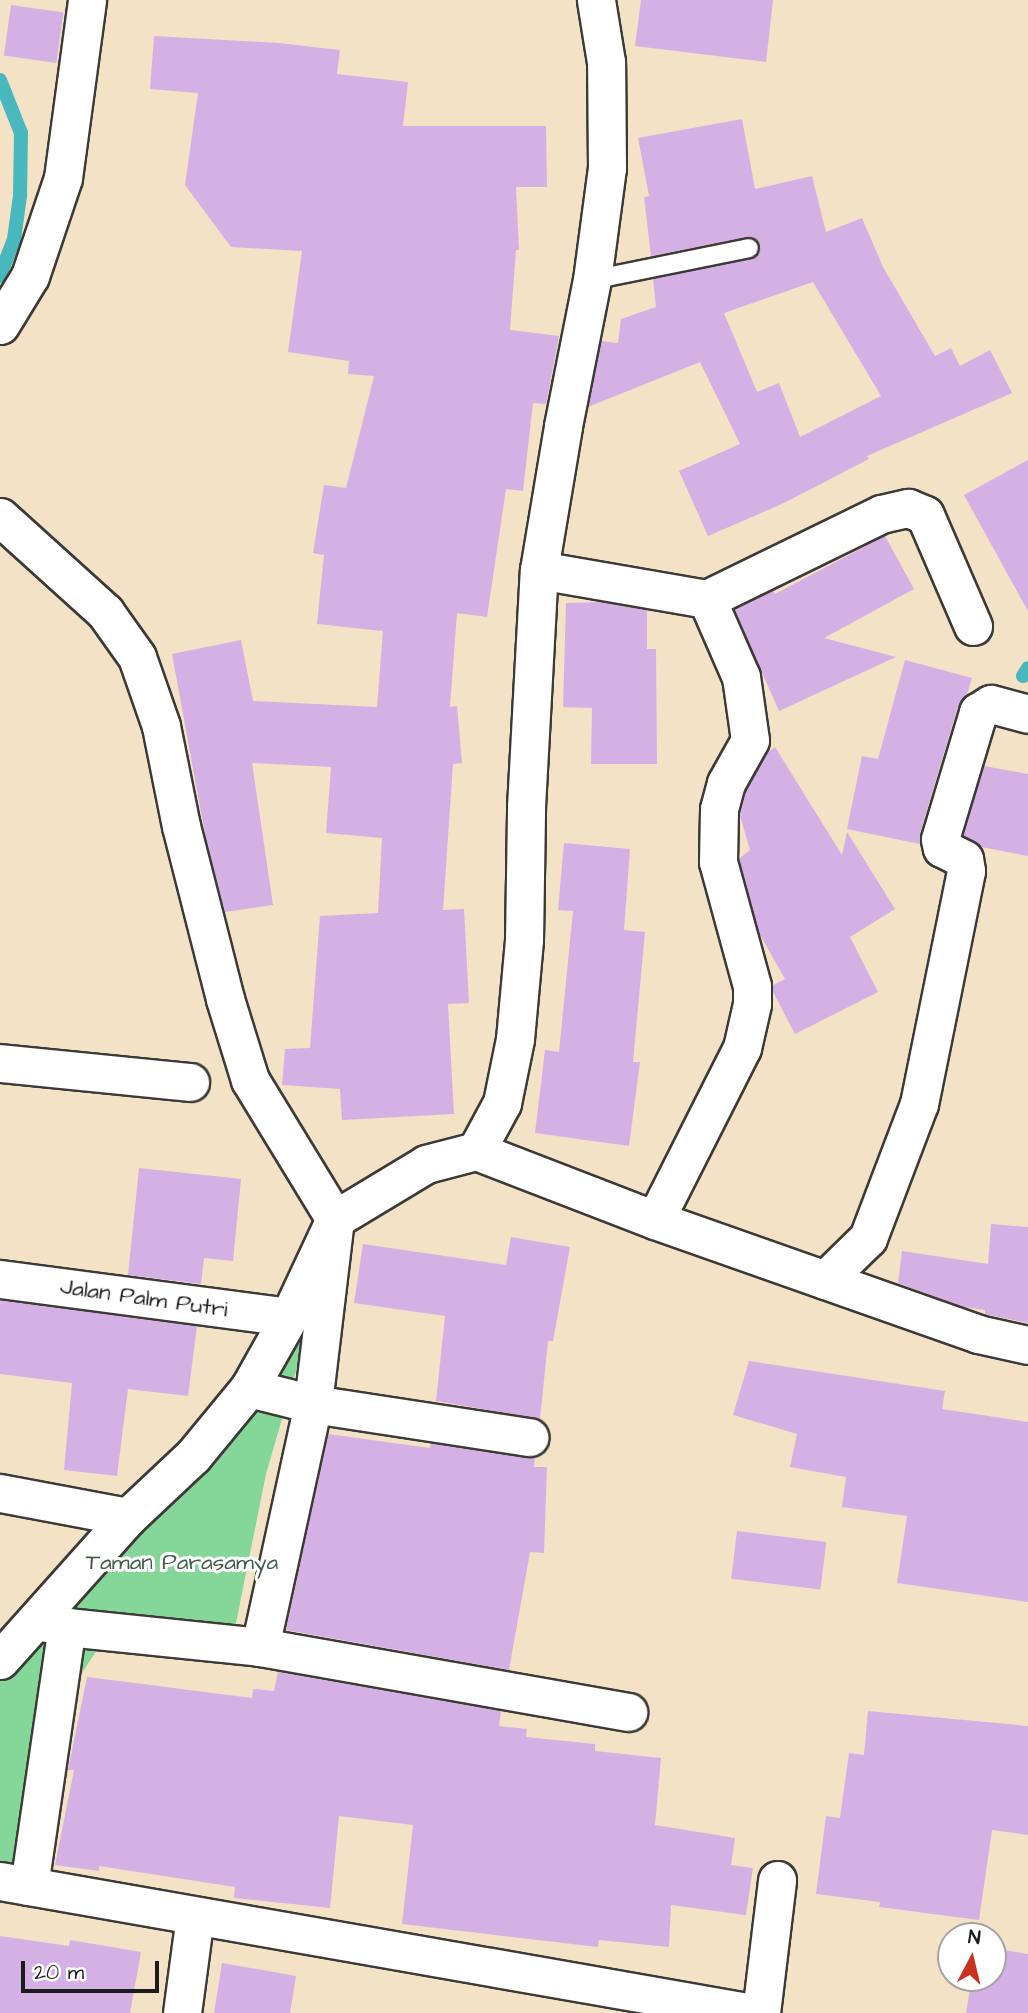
<!DOCTYPE html>
<style>
body{margin:0}
#map{position:relative;width:1028px;height:2013px;overflow:hidden;background:#f3e2c6;font-family:"Architects Daughter",sans-serif}
div>[style]{position:absolute}
.green>*{inset:0;background:#84d799}
.stream>*{height:14px;margin:-7px;padding:0 7px;transform-origin:7px;border-radius:7px;background:#48b7be}
.building>*{inset:0;background:#d5b0e5;transform-origin:0 0}
.roads{filter:drop-shadow(2px 0 #3c3a36) drop-shadow(-2px 0 #3c3a36) drop-shadow(0 2px #3c3a36) drop-shadow(0 -2px #3c3a36)}
.service>*{height:18px;margin:-9px;padding:0 9px;transform-origin:9px;border-radius:9px;background:#fff}
.minor>*{height:37px;margin:-18.5px;padding:0 18.5px;transform-origin:18.5px;border-radius:18.5px;background:#fff}
span{translate:-50% -50%;white-space:nowrap;text-align:center;line-height:1.15;-webkit-text-stroke:6px #fff;paint-order:stroke}
.street-label{font-size:23px;color:#1c1c1c}
.park-label{font-size:23px;color:#405d48}
.north{position:absolute;left:937px;top:1922px;width:70px;height:70px;box-sizing:border-box;background:#fff;border:2px solid #a4a4a4;border-radius:50%;rotate:7deg;font-size:19px;font-weight:700;line-height:28px;text-align:center;color:#1c1c1c}
.north::after{content:'';display:block;margin:auto;width:24px;height:32px;background:#c8321e;clip-path:polygon(50% 0,100% 100%,50% 72%,0 100%)}
.scale{position:absolute;left:21px;top:1961px;width:138px;height:32px;box-sizing:border-box;border:4px solid #1c1c1c;border-top:0;padding-left:9px;font-size:21px;line-height:24px;white-space:nowrap;color:#1c1c1c;-webkit-text-stroke:5px #fff;paint-order:stroke}
</style>
<div id="map">
<div class="green">
<div style="clip-path:polygon(288px 1334px,302px 1340px,302px 1350px,266px 1474px,234px 1633px,125px 1622px,95px 1653px,68px 1694px,37px 1876px,0 1871px,0 1667px)"></div>
</div>
<div class="stream">
<div style="left:0;top:80px;width:57px;rotate:68.4deg"></div>
<div style="left:21px;top:133px;width:63px;rotate:90.9deg"></div>
<div style="left:20px;top:196px;width:43px;rotate:97.9deg"></div>
<div style="left:14px;top:239px;width:40px;rotate:111deg"></div>
<div style="left:1023px;top:676px;width:9px;rotate:-58deg"></div>
</div>
<div class="building">
<div style="clip-path:polygon(641px 0,773px 0,766px 62px,635px 46px)"></div>
<div style="left:11px;top:5px;width:53px;height:51px;rotate:8deg"></div>
<div style="clip-path:polygon(154px 36px,279px 43px,340px 50px,337px 74px,408px 82px,403px 126px,546px 126px,547px 187px,516px 187px,519px 250px,516px 250px,510px 330px,559px 336px,546px 404px,533px 403px,523px 491px,506px 489px,487px 617px,457px 613px,450px 707px,457px 706px,462px 763px,453px 764px,443px 910px,464px 909px,469px 1003px,448px 1004px,454px 1114px,342px 1120px,340px 1089px,282px 1085px,285px 1049px,310px 1048px,320px 916px,378px 913px,382px 838px,326px 833px,331px 767px,252px 763px,273px 905px,225px 912px,207px 845px,172px 654px,241px 640px,253px 701px,377px 707px,383px 631px,317px 624px,324px 555px,313px 553px,324px 485px,346px 488px,374px 376px,348px 374px,349px 361px,288px 352px,302px 251px,231px 247px,185px 185px,198px 93px,150px 89px)"></div>
<div style="clip-path:polygon(evenodd,742px 119px,755px 189px,812px 176px,826px 232px,862px 218px,883px 267px,935px 356px,951px 348px,960px 366px,990px 350px,1012px 393px,867px 456px,869px 459px,784px 503px,708px 536px,679px 471px,740px 444px,700px 362px,588px 407px,601px 341px,618px 343px,621px 319px,656px 307px,653px 279px,751px 259px,760px 251px,758px 241px,747px 237px,651px 256px,644px 197px,649px 196px,638px 138px,742px 119px,813px 282px,881px 396px,800px 437px,779px 383px,757px 392px,724px 313px,813px 282px)"></div>
<div style="clip-path:polygon(1028px 460px,1028px 611px,964px 495px)"></div>
<div style="clip-path:polygon(885px 536px,914px 589px,824px 638px,896px 657px,779px 711px,734px 609px,773px 590px,775px 594px)"></div>
<div style="clip-path:polygon(602px 602px,647px 610px,647px 649px,656px 649px,657px 764px,591px 764px,592px 708px,563px 707px,566px 603px)"></div>
<div style="clip-path:polygon(905px 660px,972px 678px,967px 694px,958px 706px,920px 833px,920px 844px,847px 829px,862px 756px,878px 759px)"></div>
<div style="clip-path:polygon(775px 747px,842px 855px,847px 832px,895px 909px,850px 937px,878px 992px,795px 1034px,773px 992px,773px 985px,785px 979px,759px 933px,739px 859px,750px 850px,740px 816px,746px 791px,766px 754px)"></div>
<div style="clip-path:polygon(984px 766px,1028px 774px,1028px 856px,981px 847px,963px 835px)"></div>
<div style="clip-path:polygon(564px 843px,630px 849px,624px 930px,645px 932px,633px 1062px,640px 1062px,629px 1146px,535px 1133px,545px 1050px,559px 1052px,573px 911px,558px 910px)"></div>
<div style="clip-path:polygon(139px 1168px,241px 1179px,233px 1261px,204px 1258px,201px 1284px,128px 1275px)"></div>
<div style="clip-path:polygon(991px 1224px,1028px 1227px,1028px 1323px,985px 1314px,985px 1310px,963px 1307px,898px 1283px,902px 1251px,988px 1264px)"></div>
<div style="clip-path:polygon(511px 1237px,570px 1247px,553px 1341px,548px 1341px,540px 1419px,436px 1401px,445px 1316px,354px 1303px,363px 1244px,506px 1265px)"></div>
<div style="clip-path:polygon(0 1300px,197px 1326px,188px 1396px,128px 1389px,117px 1476px,64px 1470px,72px 1383px,0 1374px)"></div>
<div style="clip-path:polygon(749px 1361px,945px 1391px,942px 1409px,1028px 1422px,1028px 1602px,897px 1583px,907px 1516px,842px 1507px,846px 1477px,790px 1467px,797px 1434px,733px 1415px)"></div>
<div style="clip-path:polygon(328px 1434px,430px 1448px,431px 1443px,535px 1457px,534px 1467px,547px 1467px,544px 1553px,530px 1552px,509px 1670px,286px 1630px)"></div>
<div style="left:737px;top:1531px;width:90px;height:48px;rotate:7deg"></div>
<div style="clip-path:polygon(278px 1672px,501px 1711px,499px 1726px,527px 1729px,526px 1737px,595px 1744px,595px 1751px,661px 1758px,655px 1825px,735px 1838px,731px 1865px,753px 1868px,746px 1915px,671px 1905px,669px 1947px,599px 1940px,598px 1947px,402px 1924px,413px 1825px,339px 1816px,330px 1908px,234px 1898px,235px 1887px,99px 1866px,99px 1871px,55px 1865px,74px 1770px,68px 1770px,87px 1677px,252px 1698px,253px 1689px,274px 1691px)"></div>
<div style="clip-path:polygon(868px 1711px,1028px 1726px,1028px 1835px,992px 1830px,979px 1920px,879px 1907px,880px 1902px,816px 1894px,826px 1816px,840px 1818px,849px 1753px,864px 1755px)"></div>
<div style="clip-path:polygon(0 1936px,69px 1946px,70px 1940px,141px 1952px,130px 2013px,0 2013px)"></div>
<div style="clip-path:polygon(993px 1948px,1028px 1954px,1028px 2013px,966px 2013px,972px 1978px,993px 1978px)"></div>
<div style="clip-path:polygon(222px 1963px,296px 1976px,290px 2013px,214px 2013px)"></div>
</div>
<div class="roads">
<div class="service">
<div style="left:592px;top:280px;width:160px;rotate:-11.5deg"></div>
</div>
<div class="minor">
<div style="left:0;top:325px;width:57px;rotate:-58.5deg"></div>
<div style="left:30px;top:276px;width:103px;rotate:-71.4deg"></div>
<div style="left:63px;top:178px;width:180px;rotate:-82.3deg"></div>
<div style="left:0;top:517px;width:142px;rotate:42.1deg"></div>
<div style="left:105px;top:612px;width:55px;rotate:54.6deg"></div>
<div style="left:137px;top:657px;width:73px;rotate:70.8deg"></div>
<div style="left:161px;top:726px;width:102px;rotate:78.7deg"></div>
<div style="left:181px;top:826px;width:179px;rotate:75.7deg"></div>
<div style="left:225px;top:999px;width:85px;rotate:72.8deg"></div>
<div style="left:250px;top:1080px;width:163px;rotate:58.6deg"></div>
<div style="left:335px;top:1219px;width:186px;rotate:96.8deg"></div>
<div style="left:313px;top:1404px;width:249px;rotate:102.3deg"></div>
<div style="left:539px;top:570px;width:170px;rotate:9.8deg"></div>
<div style="left:707px;top:599px;width:194px;rotate:-26deg"></div>
<div style="left:881px;top:514px;width:28px;rotate:-13deg"></div>
<div style="left:908px;top:508px;width:18px;rotate:22deg"></div>
<div style="left:925px;top:515px;width:121px;rotate:66.6deg"></div>
<div style="left:0;top:1063px;width:191px;rotate:5.7deg"></div>
<div style="left:476px;top:1151px;width:192px;rotate:21.1deg"></div>
<div style="left:655px;top:1220px;width:343px;rotate:19.4deg"></div>
<div style="left:978px;top:1334px;width:51px;rotate:12.4deg"></div>
<div style="left:655px;top:1220px;width:193px;rotate:-63.2deg"></div>
<div style="left:742px;top:1048px;width:45px;rotate:-77.2deg"></div>
<div style="left:752px;top:1004px;width:18px;rotate:-90deg"></div>
<div style="left:752px;top:986px;width:129px;rotate:-105.3deg"></div>
<div style="left:718px;top:862px;width:53px;rotate:-88.9deg"></div>
<div style="left:719px;top:809px;width:27px;rotate:-75deg"></div>
<div style="left:726px;top:783px;width:49px;rotate:-60.8deg"></div>
<div style="left:750px;top:740px;width:64px;rotate:-98.1deg"></div>
<div style="left:741px;top:677px;width:85px;rotate:-113.6deg"></div>
<div style="left:0;top:1279px;width:291px;rotate:7.5deg"></div>
<div style="left:825px;top:1280px;width:60px;rotate:-44.3deg"></div>
<div style="left:868px;top:1238px;width:143px;rotate:-69.2deg"></div>
<div style="left:919px;top:1104px;width:238px;rotate:-78.6deg"></div>
<div style="left:966px;top:871px;width:12px;rotate:-99deg"></div>
<div style="left:964px;top:859px;width:25px;rotate:-153deg"></div>
<div style="left:942px;top:848px;width:9px;rotate:-103deg"></div>
<div style="left:940px;top:839px;width:133px;rotate:-73.3deg"></div>
<div style="left:978px;top:712px;width:15px;rotate:-32deg"></div>
<div style="left:991px;top:704px;width:38px;rotate:15deg"></div>
<div style="left:249px;top:1388px;width:66px;rotate:14deg"></div>
<div style="left:313px;top:1404px;width:219px;rotate:8.7deg"></div>
<div style="left:0;top:1493px;width:130px;rotate:10.6deg"></div>
<div style="left:37px;top:1621px;width:31px;rotate:11deg"></div>
<div style="left:67px;top:1627px;width:194px;rotate:5.9deg"></div>
<div style="left:260px;top:1647px;width:374px;rotate:10deg"></div>
<div style="left:0;top:1660px;width:192px;rotate:-48.2deg"></div>
<div style="left:128px;top:1517px;width:89px;rotate:-43.2deg"></div>
<div style="left:193px;top:1456px;width:88px;rotate:-50.5deg"></div>
<div style="left:249px;top:1388px;width:81px;rotate:-60.6deg"></div>
<div style="left:289px;top:1317px;width:108px;rotate:-64.9deg"></div>
<div style="left:335px;top:1219px;width:106px;rotate:-31.1deg"></div>
<div style="left:426px;top:1164px;width:52px;rotate:-14.6deg"></div>
<div style="left:476px;top:1151px;width:55px;rotate:-61.6deg"></div>
<div style="left:502px;top:1103px;width:65px;rotate:-78.5deg"></div>
<div style="left:515px;top:1039px;width:99px;rotate:-84.8deg"></div>
<div style="left:524px;top:940px;width:133px;rotate:-89.1deg"></div>
<div style="left:526px;top:807px;width:237px;rotate:-86.9deg"></div>
<div style="left:539px;top:570px;width:146px;rotate:-80.5deg"></div>
<div style="left:563px;top:426px;width:149px;rotate:-78.8deg"></div>
<div style="left:592px;top:280px;width:113px;rotate:-82.4deg"></div>
<div style="left:607px;top:168px;width:106px;rotate:-90.5deg"></div>
<div style="left:606px;top:62px;width:63px;rotate:-99.2deg"></div>
<div style="left:0;top:1881px;width:764px;rotate:9.94deg"></div>
<div style="left:29px;top:1886px;width:262px;rotate:-81.7deg"></div>
<div style="left:182px;top:2013px;width:98px;rotate:-82.4deg"></div>
<div style="left:761px;top:2013px;width:134px;rotate:-83.1deg"></div>
</div>
</div>
<div class="street-label">
<span style="left:144px;top:1298px;rotate:8deg">Jalan Palm Putri</span>
</div>
<div class="park-label">
<span style="left:182px;top:1562px">Taman Parasamya</span>
</div>
<div class="north">N</div>
<div class="scale">20 m</div>
</div>
